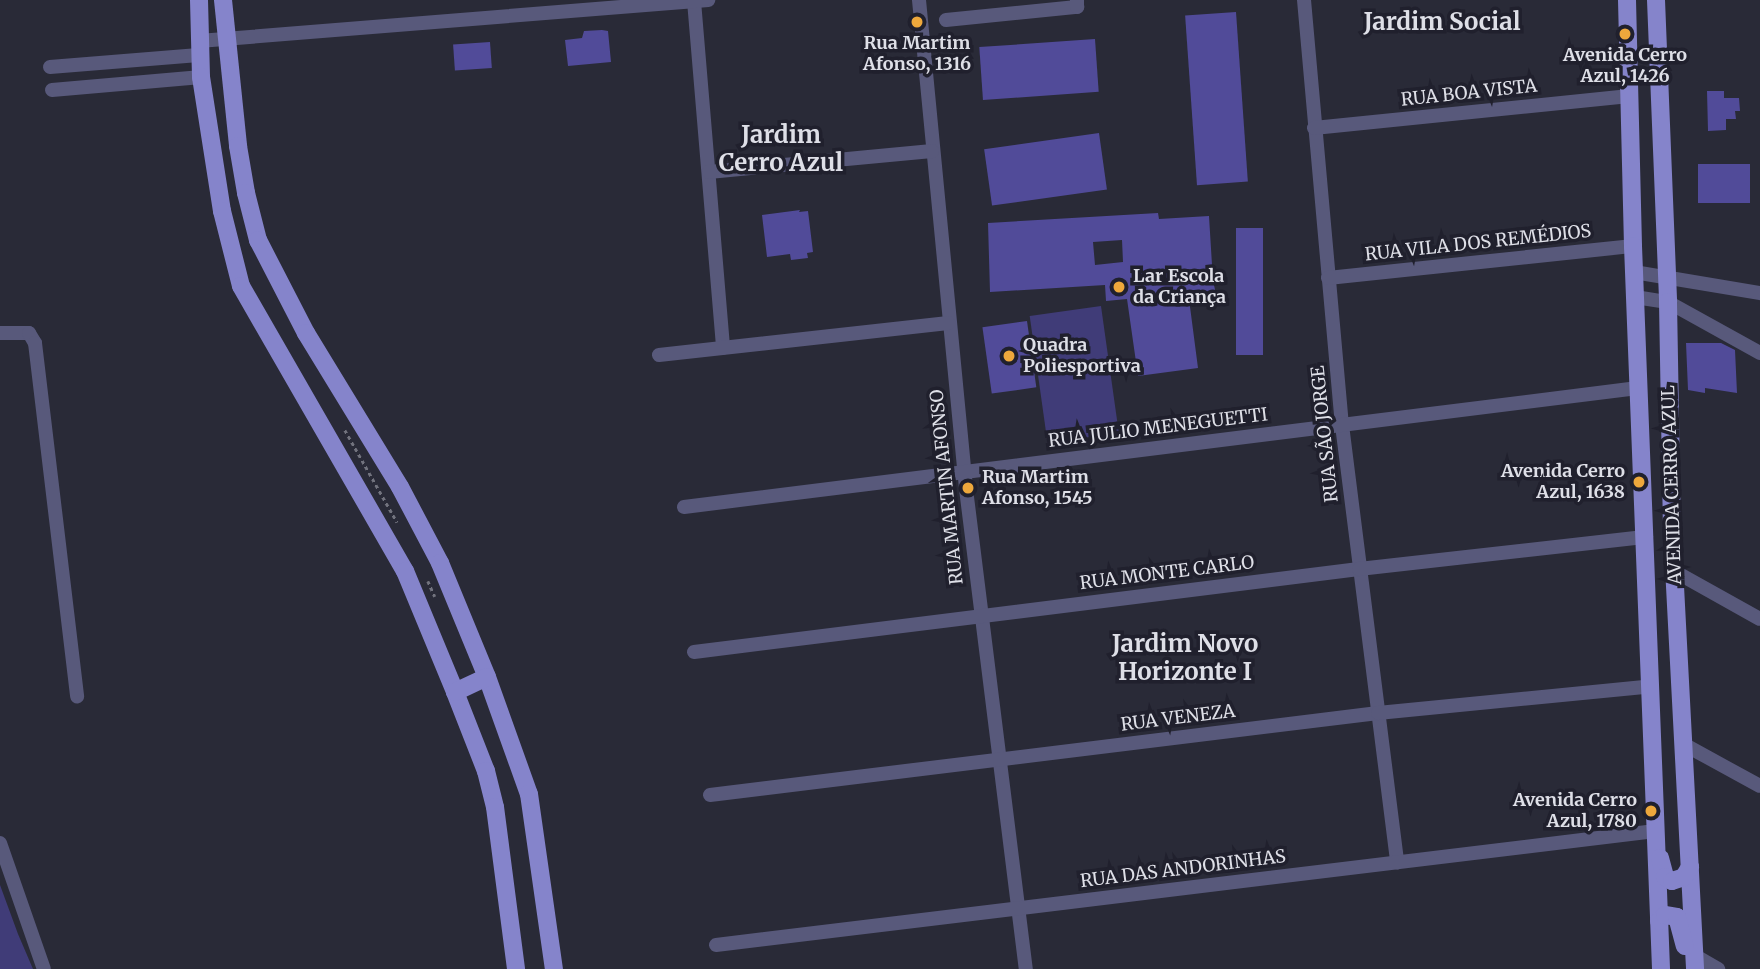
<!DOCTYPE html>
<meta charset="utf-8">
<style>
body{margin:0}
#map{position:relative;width:1760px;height:969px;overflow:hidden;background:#292a37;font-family:Merriweather,serif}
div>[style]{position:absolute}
.green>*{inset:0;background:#403c78;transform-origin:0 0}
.building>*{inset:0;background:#514b99;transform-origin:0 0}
.path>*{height:2.5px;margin-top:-1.25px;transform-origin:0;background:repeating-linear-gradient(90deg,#72737e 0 3.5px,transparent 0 7px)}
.minor>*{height:14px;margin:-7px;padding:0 7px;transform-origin:7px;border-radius:7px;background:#58597b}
.major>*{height:18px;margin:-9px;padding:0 9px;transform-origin:9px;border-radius:9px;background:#8584cb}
.dots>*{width:19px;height:19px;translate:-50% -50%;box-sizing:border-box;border:4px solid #20202d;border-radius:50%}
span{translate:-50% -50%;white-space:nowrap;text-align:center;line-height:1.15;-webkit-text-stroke:7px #20202d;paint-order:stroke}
.poi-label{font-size:18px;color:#dedfe7;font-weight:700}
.left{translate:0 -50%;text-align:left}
.right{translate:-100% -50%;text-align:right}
.street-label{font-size:18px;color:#dedfe7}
.district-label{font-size:24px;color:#dedfe7;font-weight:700}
</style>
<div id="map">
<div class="green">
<div style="left:1101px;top:306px;width:128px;height:72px;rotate:82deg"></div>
<div style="clip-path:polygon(0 885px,18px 934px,33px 969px,0 969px)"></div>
</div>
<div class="building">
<div style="left:1236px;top:12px;width:170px;height:51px;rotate:86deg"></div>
<div style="clip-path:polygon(602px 30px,608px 31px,611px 62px,568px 66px,565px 40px,582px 38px,584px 31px)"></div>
<div style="left:1095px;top:39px;width:53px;height:116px;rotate:86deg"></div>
<div style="left:490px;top:42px;width:26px;height:37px;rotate:86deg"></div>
<div style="clip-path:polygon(1707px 91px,1724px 91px,1724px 98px,1739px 98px,1740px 111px,1735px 111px,1736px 119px,1726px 119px,1726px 130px,1708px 131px)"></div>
<div style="left:1099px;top:133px;width:57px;height:116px;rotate:82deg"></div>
<div style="left:1698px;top:164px;width:52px;height:39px"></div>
<div style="clip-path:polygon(800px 210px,799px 212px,808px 211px,813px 252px,807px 253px,808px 258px,791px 260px,790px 254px,767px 257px,762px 215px)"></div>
<div style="clip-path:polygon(evenodd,1158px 213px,1159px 219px,1209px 216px,1213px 281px,1217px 298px,1189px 299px,1198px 368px,1138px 376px,1127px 299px,1106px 301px,1105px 285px,990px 292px,988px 223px,1158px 213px,1122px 240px,1123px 262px,1095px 265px,1093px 242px,1122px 240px)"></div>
<div style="left:1236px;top:228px;width:27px;height:127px"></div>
<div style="left:1027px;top:321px;width:67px;height:45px;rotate:82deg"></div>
<div style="clip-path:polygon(1686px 343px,1721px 343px,1735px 350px,1737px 393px,1705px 388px,1705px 393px,1688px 390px)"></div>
</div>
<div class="path">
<div style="left:345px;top:430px;width:106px;rotate:60.5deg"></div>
<div style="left:428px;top:581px;width:17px;rotate:66deg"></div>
</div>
<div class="minor">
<div style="left:919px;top:0;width:491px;rotate:84.5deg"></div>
<div style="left:966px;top:489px;width:484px;rotate:82.9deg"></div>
<div style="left:1304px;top:0;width:427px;rotate:84.9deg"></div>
<div style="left:1342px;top:425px;width:441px;rotate:82.8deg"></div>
<div style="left:694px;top:1px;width:348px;rotate:85.2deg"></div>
<div style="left:946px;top:20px;width:132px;rotate:-5.7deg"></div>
<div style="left:1077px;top:7px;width:7px;rotate:-90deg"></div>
<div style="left:199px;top:41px;width:511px;rotate:-4.61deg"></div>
<div style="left:50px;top:67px;width:149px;rotate:-4.6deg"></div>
<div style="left:52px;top:90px;width:150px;rotate:-5deg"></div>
<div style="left:1314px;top:128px;width:317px;rotate:-5.8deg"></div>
<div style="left:709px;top:172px;width:224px;rotate:-5.4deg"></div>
<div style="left:1634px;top:272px;width:128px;rotate:9.5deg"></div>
<div style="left:1328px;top:278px;width:307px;rotate:-6deg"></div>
<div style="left:1635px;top:297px;width:33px;rotate:9deg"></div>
<div style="left:1668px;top:302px;width:105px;rotate:29deg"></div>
<div style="left:0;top:333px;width:29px"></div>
<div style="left:29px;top:333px;width:12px;rotate:59deg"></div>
<div style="left:35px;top:343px;width:356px;rotate:83.2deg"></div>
<div style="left:659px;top:355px;width:291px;rotate:-6.3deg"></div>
<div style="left:684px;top:507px;width:961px;rotate:-7.11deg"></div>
<div style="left:1674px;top:571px;width:98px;rotate:29.2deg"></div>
<div style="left:694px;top:652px;width:670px;rotate:-7.11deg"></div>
<div style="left:1359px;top:569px;width:289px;rotate:-6.4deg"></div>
<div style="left:1685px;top:745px;width:85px;rotate:28.7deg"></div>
<div style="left:710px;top:795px;width:673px;rotate:-7deg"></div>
<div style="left:1378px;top:713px;width:275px;rotate:-5.6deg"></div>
<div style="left:0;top:843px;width:133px;rotate:70.8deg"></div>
<div style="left:716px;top:945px;width:946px;rotate:-6.92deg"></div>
<div style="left:1694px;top:955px;width:28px;rotate:30deg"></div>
</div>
<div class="major">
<div style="left:199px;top:0;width:77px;rotate:88.5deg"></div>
<div style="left:201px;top:77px;width:136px;rotate:81.1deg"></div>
<div style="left:222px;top:211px;width:77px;rotate:75.8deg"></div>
<div style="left:241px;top:286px;width:329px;rotate:60.1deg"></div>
<div style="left:405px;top:571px;width:131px;rotate:67.5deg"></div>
<div style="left:455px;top:692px;width:85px;rotate:68.6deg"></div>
<div style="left:486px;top:771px;width:37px;rotate:76deg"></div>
<div style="left:495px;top:807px;width:163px;rotate:82.6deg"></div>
<div style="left:223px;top:0;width:147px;rotate:84.1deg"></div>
<div style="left:238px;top:146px;width:48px;rotate:80.3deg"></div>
<div style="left:246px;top:193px;width:49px;rotate:75.7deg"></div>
<div style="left:258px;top:240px;width:105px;rotate:62.7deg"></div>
<div style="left:306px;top:333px;width:180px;rotate:58.6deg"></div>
<div style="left:400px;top:487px;width:86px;rotate:62.2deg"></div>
<div style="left:440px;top:563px;width:123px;rotate:67.6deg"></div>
<div style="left:487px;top:677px;width:124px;rotate:70.3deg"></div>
<div style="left:529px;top:794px;width:177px;rotate:81.9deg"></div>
<div style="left:1627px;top:0;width:246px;rotate:88.6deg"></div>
<div style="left:1633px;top:246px;width:724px;rotate:87.78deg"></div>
<div style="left:1656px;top:0;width:302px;rotate:87.7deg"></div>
<div style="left:1668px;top:302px;width:227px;rotate:89deg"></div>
<div style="left:1672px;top:529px;width:441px;rotate:87deg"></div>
<div style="left:455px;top:692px;width:35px;rotate:-25deg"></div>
<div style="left:1660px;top:858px;width:20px;rotate:75deg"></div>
<div style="left:1665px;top:877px;width:8px;rotate:30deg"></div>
<div style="left:1672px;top:881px;width:13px;rotate:-18deg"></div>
<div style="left:1684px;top:877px;width:12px;rotate:-59deg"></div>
<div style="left:1659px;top:921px;width:8px;rotate:-45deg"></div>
<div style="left:1665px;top:915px;width:12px;rotate:9deg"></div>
<div style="left:1677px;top:917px;width:30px;rotate:75deg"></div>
</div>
<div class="dots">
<div style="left:917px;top:22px;background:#eea83c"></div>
<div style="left:1625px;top:34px;background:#eea83c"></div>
<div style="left:1119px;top:287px;background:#eea83c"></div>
<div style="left:1009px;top:356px;background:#eea83c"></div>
<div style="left:1639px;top:482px;background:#eea83c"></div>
<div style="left:968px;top:488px;background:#eea83c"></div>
<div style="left:1651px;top:811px;background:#eea83c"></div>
</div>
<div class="poi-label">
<span style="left:917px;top:54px">Rua Martim<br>Afonso, 1316</span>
<span style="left:1625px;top:66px">Avenida Cerro<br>Azul, 1426</span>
<span class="left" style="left:1133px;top:287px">Lar Escola<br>da Criança</span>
<span class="left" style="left:1023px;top:356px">Quadra<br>Poliesportiva</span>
<span class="right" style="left:1625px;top:482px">Avenida Cerro<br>Azul, 1638</span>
<span class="left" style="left:982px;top:488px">Rua Martim<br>Afonso, 1545</span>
<span class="right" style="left:1637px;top:811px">Avenida Cerro<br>Azul, 1780</span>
</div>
<div class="street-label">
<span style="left:1469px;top:93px;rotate:-6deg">RUA BOA VISTA</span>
<span style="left:1478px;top:243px;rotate:-6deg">RUA VILA DOS REMÉDIOS</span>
<span style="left:1158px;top:428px;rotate:-7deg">RUA JULIO MENEGUETTI</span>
<span style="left:1325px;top:434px;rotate:-96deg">RUA SÃO JORGE</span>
<span style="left:1672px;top:485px;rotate:-92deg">AVENIDA CERRO AZUL</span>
<span style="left:947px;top:487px;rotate:-96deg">RUA MARTIN AFONSO</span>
<span style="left:1167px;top:573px;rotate:-7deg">RUA MONTE CARLO</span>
<span style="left:1178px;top:718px;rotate:-7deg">RUA VENEZA</span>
<span style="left:1183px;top:869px;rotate:-7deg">RUA DAS ANDORINHAS</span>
</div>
<div class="district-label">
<span style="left:1442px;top:22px">Jardim Social</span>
<span style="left:781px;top:149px">Jardim<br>Cerro Azul</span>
<span style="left:1185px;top:658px">Jardim Novo<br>Horizonte I</span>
</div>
</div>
